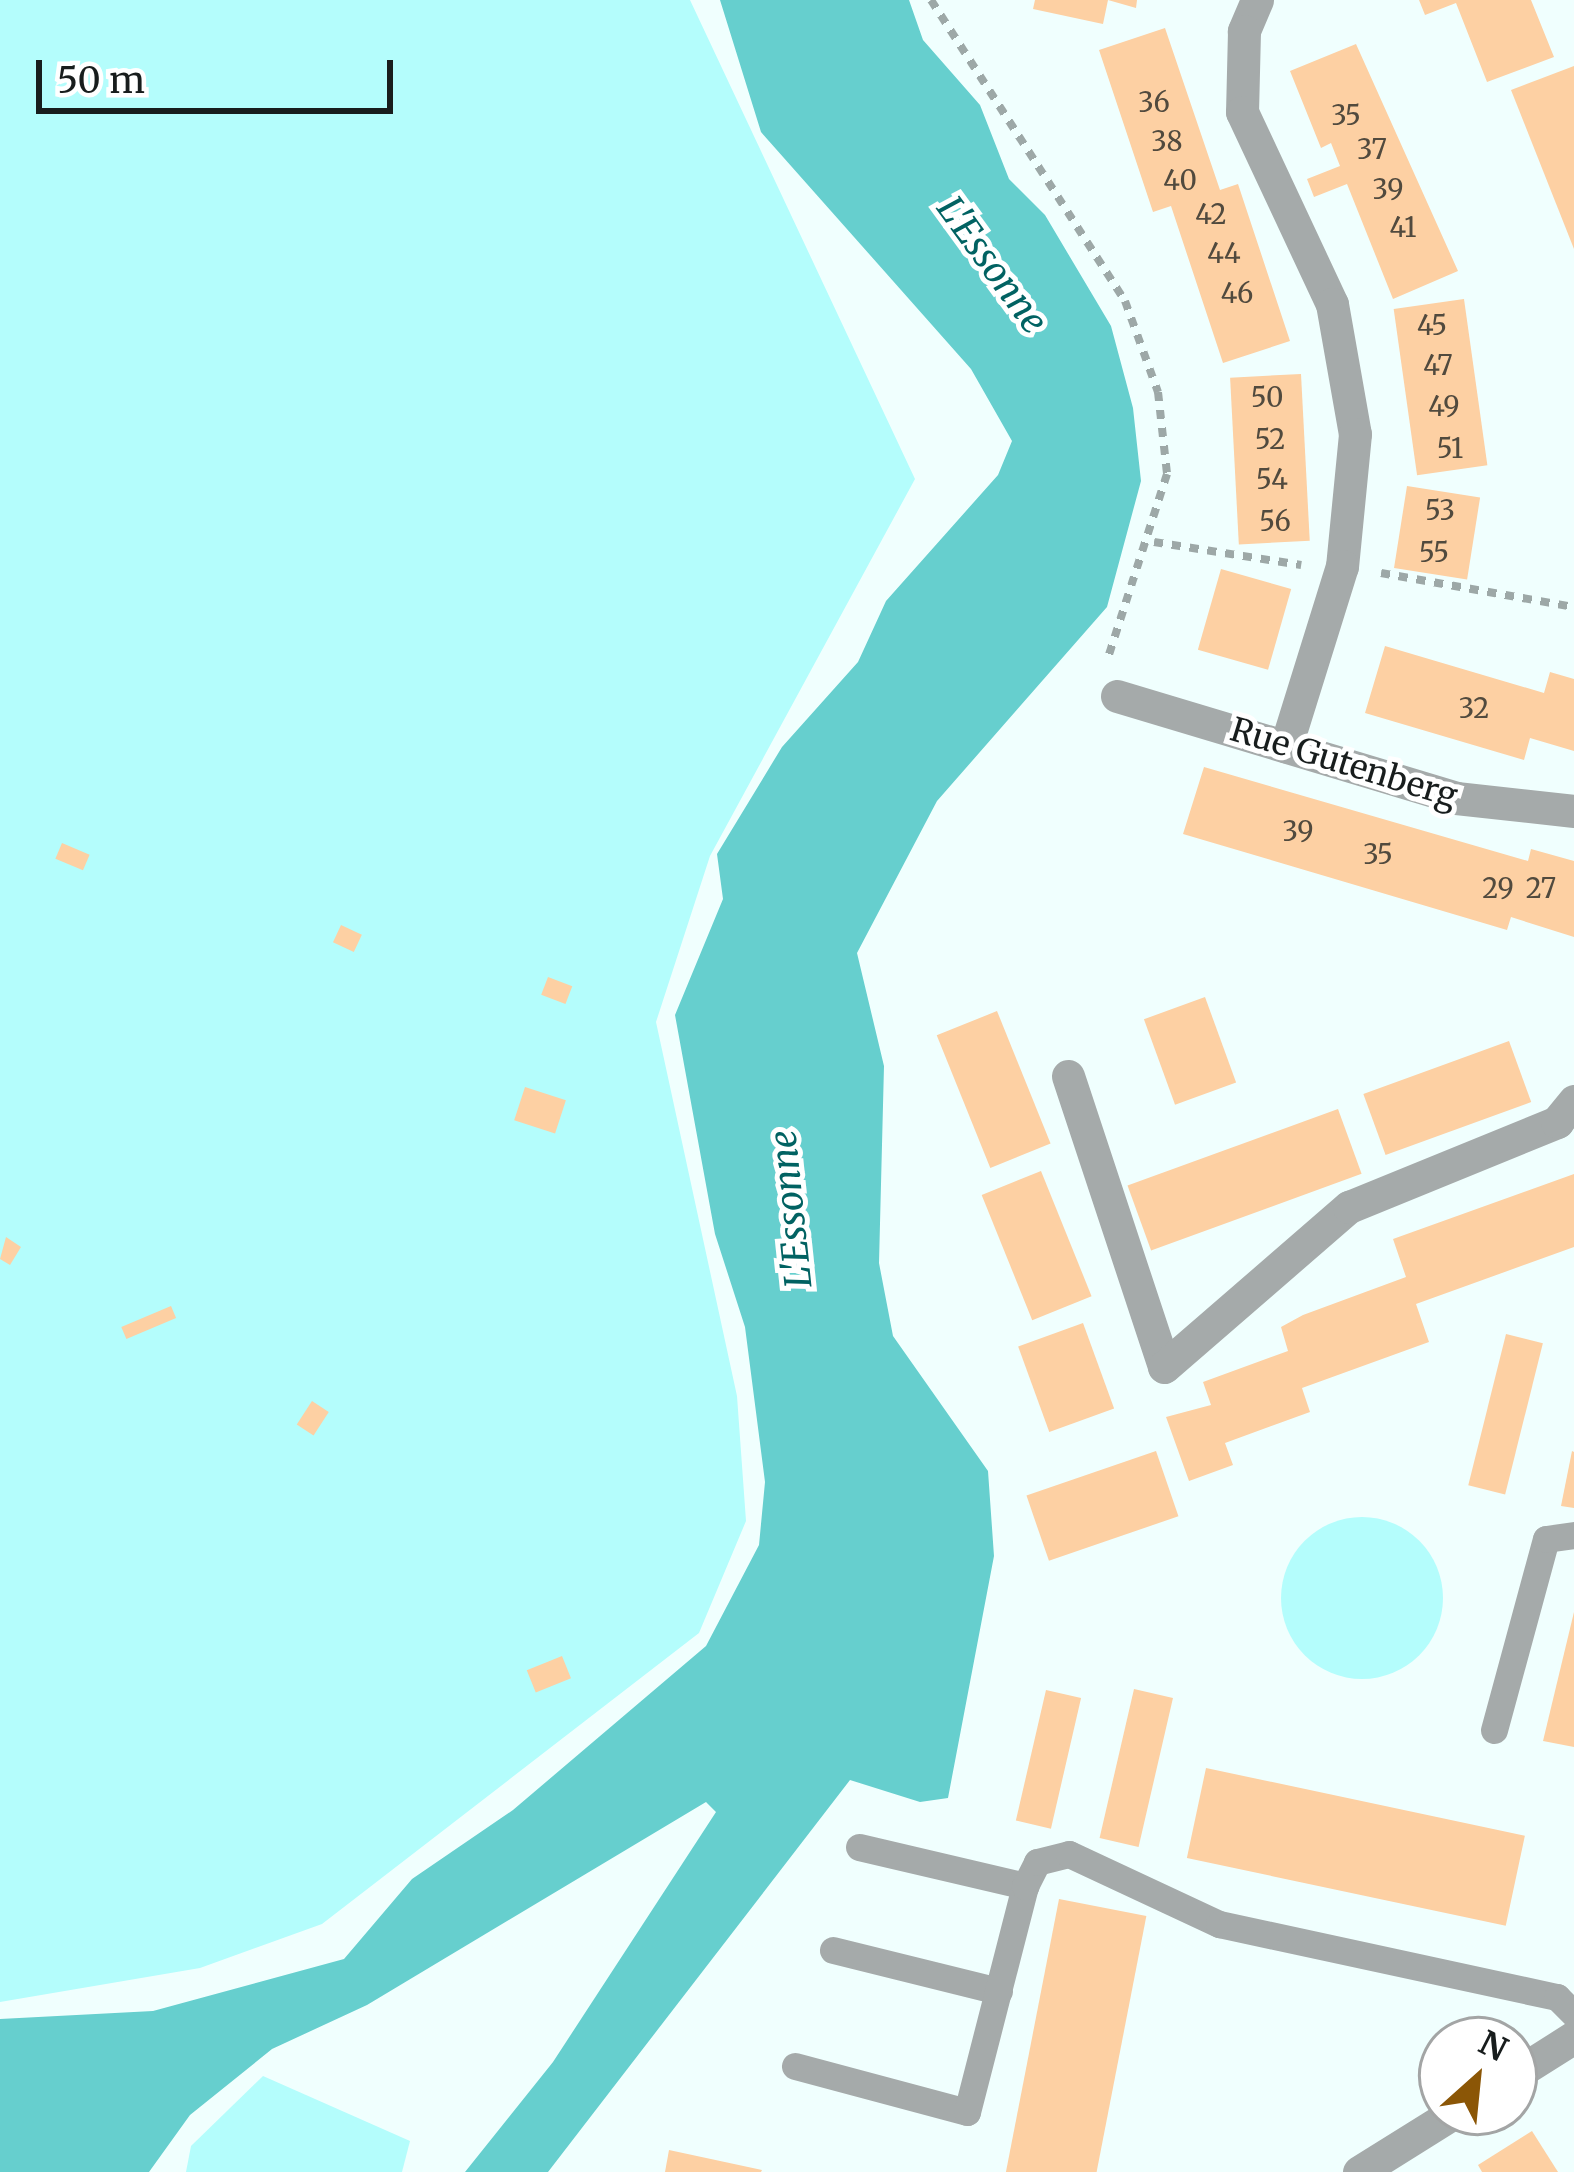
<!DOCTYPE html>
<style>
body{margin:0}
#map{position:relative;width:1574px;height:2172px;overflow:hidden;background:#f0fffe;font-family:Merriweather,serif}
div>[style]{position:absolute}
.green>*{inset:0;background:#b4fdfc}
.round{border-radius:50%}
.water>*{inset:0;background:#66cfce}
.building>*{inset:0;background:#fdd0a3;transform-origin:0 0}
.path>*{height:8px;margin-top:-4px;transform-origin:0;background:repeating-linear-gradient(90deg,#9da8a7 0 9px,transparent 0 18px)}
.service>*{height:27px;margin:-13.5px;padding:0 13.5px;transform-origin:13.5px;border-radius:13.5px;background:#a5aaaa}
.minor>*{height:33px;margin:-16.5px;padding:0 16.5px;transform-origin:16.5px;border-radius:16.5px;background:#a5aaaa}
span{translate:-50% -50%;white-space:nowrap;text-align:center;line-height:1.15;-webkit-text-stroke:10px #fff;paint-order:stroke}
.number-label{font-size:27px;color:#514a3e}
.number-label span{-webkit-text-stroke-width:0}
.street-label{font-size:33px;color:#181d1d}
.water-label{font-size:36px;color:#016262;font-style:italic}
.north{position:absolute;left:1418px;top:2016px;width:120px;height:120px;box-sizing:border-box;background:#fff;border:3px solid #a3a5a5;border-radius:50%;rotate:27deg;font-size:33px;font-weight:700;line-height:48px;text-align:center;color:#181d1d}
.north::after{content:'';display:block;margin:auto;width:42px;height:54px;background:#8b5606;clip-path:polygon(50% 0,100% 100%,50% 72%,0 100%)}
.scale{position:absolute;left:36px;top:60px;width:357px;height:54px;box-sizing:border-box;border:6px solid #181d1d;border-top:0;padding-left:15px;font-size:36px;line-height:42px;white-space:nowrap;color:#181d1d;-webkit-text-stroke:9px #fff;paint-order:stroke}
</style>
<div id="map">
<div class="green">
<div style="clip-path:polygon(0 0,690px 0,915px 479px,710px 856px,656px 1022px,737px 1396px,746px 1521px,699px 1633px,322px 1924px,200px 1968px,0 2002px)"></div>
<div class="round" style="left:1281px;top:1517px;width:162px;height:162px"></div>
<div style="clip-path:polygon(263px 2076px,410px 2141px,402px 2172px,186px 2172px,191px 2146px)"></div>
</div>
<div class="water">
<div style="clip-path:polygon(720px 0,909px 0,923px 40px,980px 105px,1009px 179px,1045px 215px,1111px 326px,1133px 408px,1141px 481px,1107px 607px,937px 801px,857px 953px,884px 1066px,879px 1263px,893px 1336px,988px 1471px,994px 1556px,948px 1798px,920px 1802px,850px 1780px,548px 2172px,465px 2172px,553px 2062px,716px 1812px,706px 1802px,367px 2005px,272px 2049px,190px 2115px,149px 2172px,0 2172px,0 2019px,153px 2011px,344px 1959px,412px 1879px,513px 1810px,706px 1646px,759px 1545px,765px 1482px,745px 1327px,715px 1234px,675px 1015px,723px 899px,717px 854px,782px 747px,858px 662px,886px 601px,998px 475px,1012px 441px,971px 369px,761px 132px)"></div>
</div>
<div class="building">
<div style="clip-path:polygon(1035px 0,1108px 0,1103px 24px,1033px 9px)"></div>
<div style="clip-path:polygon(1108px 0,1137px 0,1136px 8px)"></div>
<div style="clip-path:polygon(1419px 0,1531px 0,1554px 57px,1487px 82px,1456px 3px,1425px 15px)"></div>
<div style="clip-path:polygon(1165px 28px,1220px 190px,1238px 184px,1290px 341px,1223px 363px,1171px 206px,1153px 212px,1099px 50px)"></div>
<div style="clip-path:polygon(1356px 44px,1458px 271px,1393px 299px,1347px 184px,1314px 197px,1307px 179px,1340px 166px,1331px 143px,1321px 148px,1290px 71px)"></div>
<div style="clip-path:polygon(1574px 66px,1574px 249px,1511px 90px)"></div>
<div style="left:1464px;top:299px;width:168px;height:71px;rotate:82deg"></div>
<div style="left:1301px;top:374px;width:167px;height:71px;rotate:87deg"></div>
<div style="left:1407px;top:486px;width:74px;height:83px;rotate:9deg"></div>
<div style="left:1221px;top:569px;width:73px;height:84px;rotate:16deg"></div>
<div style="clip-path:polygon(1385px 646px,1544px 693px,1550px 672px,1574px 679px,1574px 751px,1530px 738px,1524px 760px,1365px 713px)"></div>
<div style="clip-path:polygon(1204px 767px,1528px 861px,1531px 849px,1574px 861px,1574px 937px,1511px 917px,1507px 930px,1183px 834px)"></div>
<div style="left:62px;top:843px;width:30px;height:17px;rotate:23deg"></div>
<div style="left:341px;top:925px;width:23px;height:19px;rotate:25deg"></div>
<div style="left:548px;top:977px;width:26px;height:19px;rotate:21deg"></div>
<div style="left:1205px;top:997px;width:91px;height:65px;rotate:70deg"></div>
<div style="left:997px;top:1011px;width:143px;height:65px;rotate:68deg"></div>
<div style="left:1509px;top:1041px;width:65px;height:155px;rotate:70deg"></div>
<div style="left:525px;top:1087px;width:43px;height:35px;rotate:18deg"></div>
<div style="left:1338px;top:1109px;width:69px;height:224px;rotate:70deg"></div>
<div style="left:1041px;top:1171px;width:135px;height:64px;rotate:68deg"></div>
<div style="clip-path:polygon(1574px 1174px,1574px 1247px,1416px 1304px,1429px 1342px,1302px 1388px,1310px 1412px,1225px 1443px,1233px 1465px,1189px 1481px,1166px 1417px,1211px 1405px,1203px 1382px,1288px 1351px,1281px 1327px,1303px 1315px,1406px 1277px,1393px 1239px)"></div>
<div style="clip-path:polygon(6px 1237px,21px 1247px,10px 1265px,0 1259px)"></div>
<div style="left:171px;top:1306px;width:13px;height:54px;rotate:67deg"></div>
<div style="left:1083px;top:1323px;width:91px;height:69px;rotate:70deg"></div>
<div style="left:1506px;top:1334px;width:38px;height:156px;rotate:14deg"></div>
<div style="left:312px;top:1401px;width:20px;height:28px;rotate:33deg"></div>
<div style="left:1156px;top:1451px;width:69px;height:137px;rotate:71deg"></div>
<div style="clip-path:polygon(1572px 1451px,1574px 1452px,1574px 1508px,1561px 1506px)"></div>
<div style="clip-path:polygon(1574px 1612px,1574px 1747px,1543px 1741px)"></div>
<div style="left:562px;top:1656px;width:24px;height:38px;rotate:68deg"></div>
<div style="left:1134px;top:1689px;width:40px;height:153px;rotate:13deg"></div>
<div style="left:1046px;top:1690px;width:36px;height:134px;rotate:13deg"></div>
<div style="left:1206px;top:1768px;width:326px;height:92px;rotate:12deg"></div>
<div style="left:1059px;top:1899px;width:89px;height:279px;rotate:11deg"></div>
<div style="clip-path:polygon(1532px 2131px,1558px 2172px,1482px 2172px,1478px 2165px)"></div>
<div style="clip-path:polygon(669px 2150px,762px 2170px,761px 2172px,665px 2172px)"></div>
</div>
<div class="path">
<div style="left:931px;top:0;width:358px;rotate:57.2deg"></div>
<div style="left:1125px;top:301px;width:97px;rotate:70.1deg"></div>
<div style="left:1158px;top:392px;width:82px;rotate:83.7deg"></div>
<div style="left:1167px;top:474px;width:193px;rotate:107.8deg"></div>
<div style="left:1154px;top:542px;width:149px;rotate:8.9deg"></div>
<div style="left:1381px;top:573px;width:196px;rotate:10deg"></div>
</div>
<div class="service">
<div style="left:1494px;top:1730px;width:198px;rotate:-74.8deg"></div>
<div style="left:1546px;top:1539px;width:28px;rotate:-8deg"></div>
<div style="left:859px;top:1847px;width:171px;rotate:13.2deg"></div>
<div style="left:833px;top:1950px;width:171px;rotate:13.9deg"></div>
<div style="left:795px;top:2066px;width:178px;rotate:15deg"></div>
<div style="left:967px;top:2112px;width:233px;rotate:-75.6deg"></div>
<div style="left:1025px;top:1886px;width:27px;rotate:-63deg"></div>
<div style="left:1037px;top:1862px;width:33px;rotate:-14deg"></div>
<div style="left:1069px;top:1854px;width:166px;rotate:25deg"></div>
<div style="left:1219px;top:1924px;width:346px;rotate:12.2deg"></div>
<div style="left:1557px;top:1997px;width:24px;rotate:45deg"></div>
</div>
<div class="minor">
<div style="left:1257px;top:0;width:34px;rotate:113deg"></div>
<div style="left:1244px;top:31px;width:81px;rotate:91.4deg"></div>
<div style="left:1242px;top:112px;width:212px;rotate:64.9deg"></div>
<div style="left:1332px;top:304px;width:132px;rotate:80deg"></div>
<div style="left:1355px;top:434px;width:133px;rotate:95.6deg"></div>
<div style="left:1342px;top:566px;width:189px;rotate:107.3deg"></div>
<div style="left:1117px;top:696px;width:354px;rotate:16.7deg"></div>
<div style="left:1456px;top:798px;width:119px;rotate:6.3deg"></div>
<div style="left:1068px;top:1076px;width:306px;rotate:71.7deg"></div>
<div style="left:1164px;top:1367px;width:245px;rotate:-40.9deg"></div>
<div style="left:1349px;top:1207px;width:225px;rotate:-22.2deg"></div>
<div style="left:1557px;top:1122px;width:27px;rotate:-51deg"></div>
<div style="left:1514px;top:2075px;width:71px;rotate:-32.3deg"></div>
<div style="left:1359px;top:2172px;width:113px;rotate:-32deg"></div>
</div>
<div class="number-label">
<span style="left:1154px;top:103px">36</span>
<span style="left:1346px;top:116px">35</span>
<span style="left:1167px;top:142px">38</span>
<span style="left:1372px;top:150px">37</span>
<span style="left:1180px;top:181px">40</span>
<span style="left:1388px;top:190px">39</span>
<span style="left:1211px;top:215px">42</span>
<span style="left:1403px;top:228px">41</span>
<span style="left:1224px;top:254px">44</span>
<span style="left:1237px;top:294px">46</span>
<span style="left:1432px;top:326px">45</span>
<span style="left:1438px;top:366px">47</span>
<span style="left:1267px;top:398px">50</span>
<span style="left:1444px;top:407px">49</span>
<span style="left:1270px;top:440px">52</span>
<span style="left:1450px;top:449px">51</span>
<span style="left:1272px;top:480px">54</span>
<span style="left:1440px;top:511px">53</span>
<span style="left:1275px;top:522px">56</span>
<span style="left:1434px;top:553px">55</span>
<span style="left:1474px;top:709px">32</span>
<span style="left:1298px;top:832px">39</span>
<span style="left:1378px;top:855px">35</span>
<span style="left:1498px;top:889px">29</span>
<span style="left:1541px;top:889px">27</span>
</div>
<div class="street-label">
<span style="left:1344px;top:763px;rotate:17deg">Rue Gutenberg</span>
</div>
<div class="water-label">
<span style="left:992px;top:265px;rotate:54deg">L'Essonne</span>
<span style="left:791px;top:1209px;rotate:-96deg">L'Essonne</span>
</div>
<div class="north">N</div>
<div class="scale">50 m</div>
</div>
